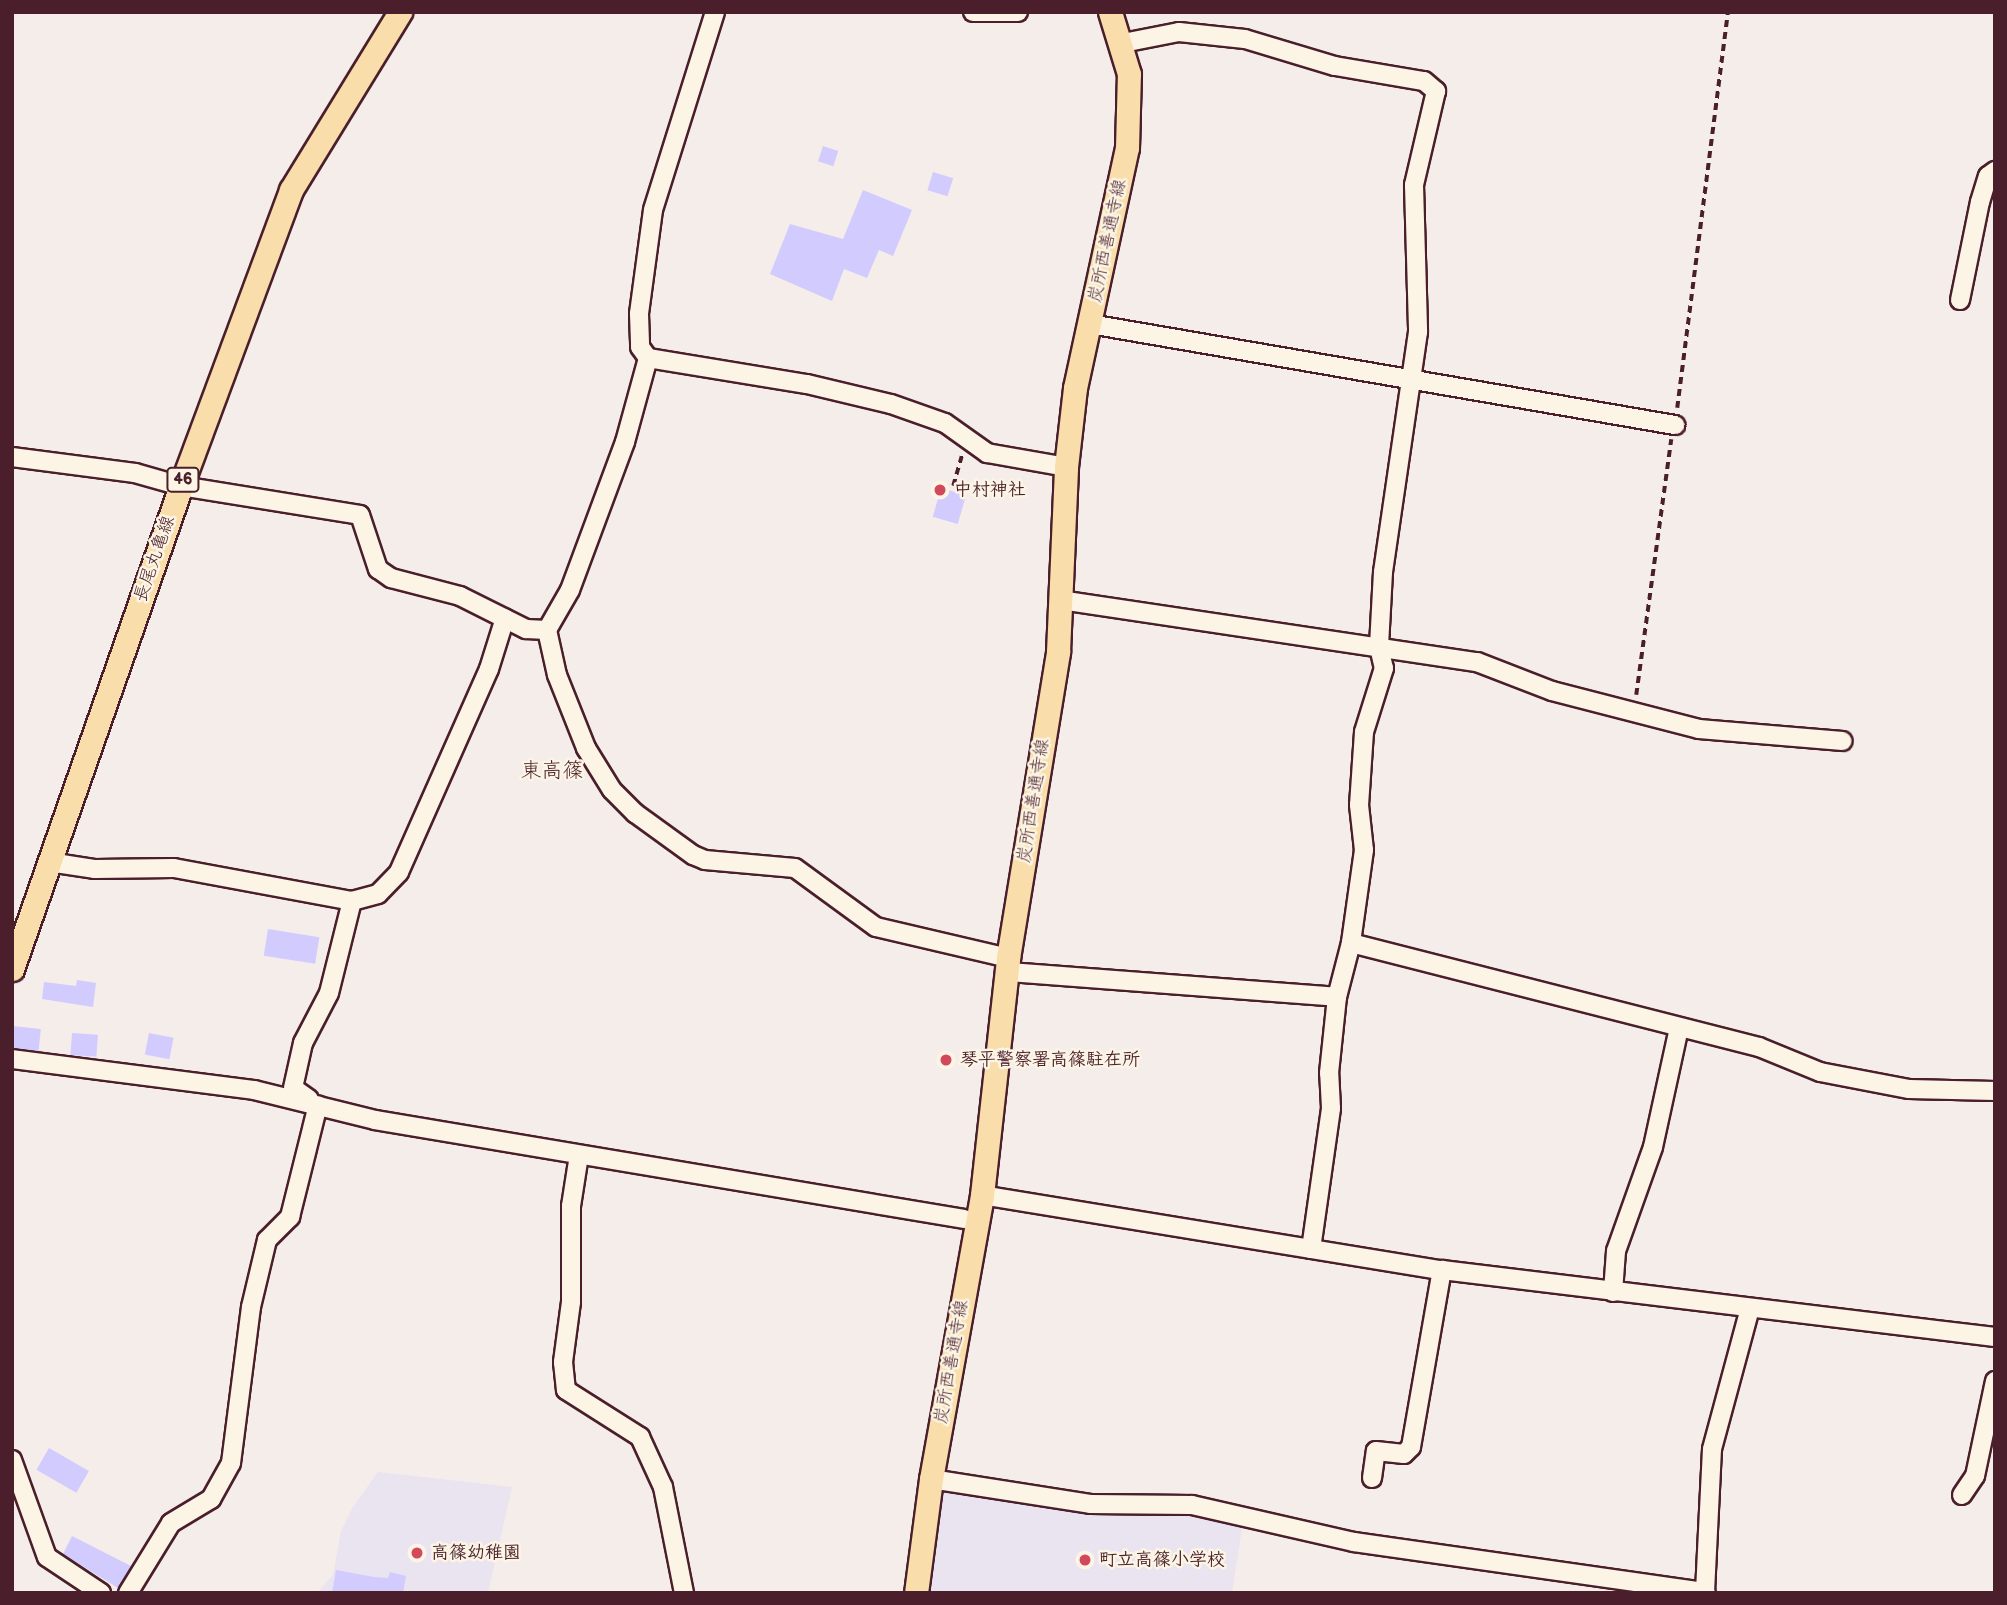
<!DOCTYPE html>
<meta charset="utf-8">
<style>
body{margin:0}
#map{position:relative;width:2007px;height:1605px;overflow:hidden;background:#f4edea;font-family:"Balsamiq Sans","Klee One",sans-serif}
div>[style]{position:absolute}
.built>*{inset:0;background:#eae3f0}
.building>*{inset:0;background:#d2cbfe;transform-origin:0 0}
.path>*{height:3.5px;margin-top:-1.75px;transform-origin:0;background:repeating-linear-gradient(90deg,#4a1f2b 0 7px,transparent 0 12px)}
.roads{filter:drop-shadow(2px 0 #4a1f2b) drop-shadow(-2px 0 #4a1f2b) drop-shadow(0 2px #4a1f2b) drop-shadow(0 -2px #4a1f2b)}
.minor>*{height:18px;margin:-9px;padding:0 9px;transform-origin:9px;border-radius:9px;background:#fcf5e5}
.major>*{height:23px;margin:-11.5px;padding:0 11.5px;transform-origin:11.5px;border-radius:11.5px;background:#f9deab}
.dots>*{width:19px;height:19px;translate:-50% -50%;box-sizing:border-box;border:4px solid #fcf5e5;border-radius:50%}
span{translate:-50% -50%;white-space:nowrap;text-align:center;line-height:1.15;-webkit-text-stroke:5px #fcf5e5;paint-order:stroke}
.shield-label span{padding:2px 5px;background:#fcf5e5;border:2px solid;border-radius:5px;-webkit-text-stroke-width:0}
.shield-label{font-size:16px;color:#4a1f2b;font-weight:700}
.street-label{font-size:18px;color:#4a1f2b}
.poi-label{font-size:18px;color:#4a1f2b;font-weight:700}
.left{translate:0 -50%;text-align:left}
.quarter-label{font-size:21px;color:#4a1f2b}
.frame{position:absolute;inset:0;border:14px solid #4a1f2b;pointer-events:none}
</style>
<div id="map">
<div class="built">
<div style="clip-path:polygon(378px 1472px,512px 1487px,488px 1593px,317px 1593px,333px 1575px,341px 1531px,353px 1507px)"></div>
<div style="clip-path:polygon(942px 1485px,1193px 1513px,1242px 1528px,1232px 1593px,930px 1593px)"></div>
</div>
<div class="building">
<div style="left:823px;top:146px;width:16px;height:16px;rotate:18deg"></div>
<div style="left:933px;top:172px;width:21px;height:19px;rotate:17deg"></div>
<div style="clip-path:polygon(863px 190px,912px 210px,893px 256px,879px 250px,867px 278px,844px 269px,832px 301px,770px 274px,790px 224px,843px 239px)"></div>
<div style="left:941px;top:488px;width:26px;height:30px;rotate:16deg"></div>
<div style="left:268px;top:929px;width:52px;height:27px;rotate:9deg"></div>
<div style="clip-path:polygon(77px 980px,96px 983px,93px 1007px,42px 999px,44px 982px,76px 986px)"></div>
<div style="left:12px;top:1026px;width:29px;height:22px;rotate:6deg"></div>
<div style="left:72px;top:1033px;width:26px;height:22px;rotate:4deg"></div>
<div style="left:149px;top:1033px;width:25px;height:22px;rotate:11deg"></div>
<div style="left:49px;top:1448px;width:46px;height:25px;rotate:30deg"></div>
<div style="clip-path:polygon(72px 1536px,131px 1566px,118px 1588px,63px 1554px)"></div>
<div style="clip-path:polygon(336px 1570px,374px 1577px,388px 1578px,390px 1572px,406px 1576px,403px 1593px,332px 1593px)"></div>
</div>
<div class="path">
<div style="left:1677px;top:408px;width:399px;rotate:-82.7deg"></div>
<div style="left:953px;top:486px;width:32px;rotate:-74deg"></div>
<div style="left:1636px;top:695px;width:258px;rotate:-82.2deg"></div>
</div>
<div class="roads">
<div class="minor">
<div style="left:715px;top:12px;width:207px;rotate:107.4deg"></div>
<div style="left:653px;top:210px;width:105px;rotate:97.7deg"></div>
<div style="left:639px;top:314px;width:33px;rotate:88deg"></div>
<div style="left:640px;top:347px;width:14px;rotate:54deg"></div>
<div style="left:648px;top:358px;width:161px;rotate:9.3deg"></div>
<div style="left:807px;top:384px;width:86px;rotate:13.4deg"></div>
<div style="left:891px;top:404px;width:57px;rotate:19.4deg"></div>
<div style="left:945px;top:423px;width:52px;rotate:35.5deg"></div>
<div style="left:987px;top:453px;width:80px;rotate:10deg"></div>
<div style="left:973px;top:12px;width:45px"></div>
<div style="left:1123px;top:43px;width:57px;rotate:-11.1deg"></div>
<div style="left:1179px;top:32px;width:66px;rotate:6.1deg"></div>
<div style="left:1245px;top:39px;width:94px;rotate:16.7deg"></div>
<div style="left:1335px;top:66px;width:90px;rotate:9.6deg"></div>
<div style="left:1424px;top:81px;width:16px;rotate:40deg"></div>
<div style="left:1436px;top:91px;width:97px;rotate:103.2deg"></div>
<div style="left:1414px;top:185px;width:147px;rotate:88.4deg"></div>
<div style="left:1418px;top:332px;width:243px;rotate:98.3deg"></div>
<div style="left:1383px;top:572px;width:75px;rotate:93.1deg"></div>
<div style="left:1379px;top:647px;width:22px;rotate:77deg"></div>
<div style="left:1384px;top:668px;width:67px;rotate:107.4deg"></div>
<div style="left:1364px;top:732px;width:73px;rotate:93.9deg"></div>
<div style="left:1359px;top:805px;width:45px;rotate:83.7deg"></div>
<div style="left:1364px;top:850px;width:94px;rotate:98deg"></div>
<div style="left:1960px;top:300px;width:100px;rotate:-78.5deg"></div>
<div style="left:1980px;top:202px;width:27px;rotate:-73deg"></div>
<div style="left:1988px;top:176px;width:9px;rotate:-36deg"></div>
<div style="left:1090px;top:324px;width:594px;rotate:9.8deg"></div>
<div style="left:648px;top:358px;width:87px;rotate:105.3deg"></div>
<div style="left:625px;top:442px;width:158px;rotate:110.4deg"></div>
<div style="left:570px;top:590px;width:46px;rotate:119.9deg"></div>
<div style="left:547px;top:630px;width:46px;rotate:77.5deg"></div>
<div style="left:557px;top:675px;width:79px;rotate:68.3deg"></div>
<div style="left:586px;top:748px;width:49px;rotate:58.2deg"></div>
<div style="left:612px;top:790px;width:33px;rotate:45deg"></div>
<div style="left:635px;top:813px;width:72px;rotate:35.9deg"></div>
<div style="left:693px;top:855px;width:13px;rotate:23deg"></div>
<div style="left:705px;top:860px;width:90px;rotate:5.1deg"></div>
<div style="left:795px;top:868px;width:100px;rotate:36.1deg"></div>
<div style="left:876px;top:927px;width:136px;rotate:13.2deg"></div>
<div style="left:12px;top:457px;width:124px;rotate:7.4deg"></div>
<div style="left:135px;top:473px;width:48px;rotate:15.8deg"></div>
<div style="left:181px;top:486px;width:181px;rotate:9.2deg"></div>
<div style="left:360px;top:515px;width:57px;rotate:71.6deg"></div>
<div style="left:378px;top:569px;width:16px;rotate:35deg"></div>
<div style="left:391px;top:578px;width:71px;rotate:14.6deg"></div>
<div style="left:460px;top:596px;width:74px;rotate:26.6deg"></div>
<div style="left:526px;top:629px;width:21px;rotate:3deg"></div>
<div style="left:1060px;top:600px;width:422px;rotate:8.5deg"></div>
<div style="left:1477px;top:662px;width:80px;rotate:21.1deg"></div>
<div style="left:1552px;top:691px;width:152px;rotate:14.5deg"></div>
<div style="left:1699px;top:729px;width:144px;rotate:4.8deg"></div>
<div style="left:49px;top:862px;width:47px;rotate:8.7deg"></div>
<div style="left:95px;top:869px;width:79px;rotate:-0.7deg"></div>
<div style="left:174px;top:868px;width:181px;rotate:10.5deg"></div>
<div style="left:1008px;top:972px;width:330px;rotate:4.3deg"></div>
<div style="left:12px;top:1059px;width:244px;rotate:7.3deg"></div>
<div style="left:254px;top:1090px;width:125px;rotate:13.9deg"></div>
<div style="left:375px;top:1120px;width:597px;rotate:9.54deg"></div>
<div style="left:309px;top:1099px;width:19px;rotate:-145deg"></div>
<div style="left:293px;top:1088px;width:46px;rotate:-77.5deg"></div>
<div style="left:303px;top:1043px;width:56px;rotate:-62.5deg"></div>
<div style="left:329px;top:993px;width:95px;rotate:-76deg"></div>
<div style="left:352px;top:901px;width:27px;rotate:-15deg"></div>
<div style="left:378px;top:894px;width:30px;rotate:-46deg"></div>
<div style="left:399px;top:872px;width:222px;rotate:-66.1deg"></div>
<div style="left:489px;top:669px;width:53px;rotate:-72.6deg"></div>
<div style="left:579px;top:1155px;width:52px;rotate:98.9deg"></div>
<div style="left:571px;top:1206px;width:96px;rotate:90deg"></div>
<div style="left:571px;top:1302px;width:61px;rotate:97.6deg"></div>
<div style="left:563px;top:1362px;width:28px;rotate:84deg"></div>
<div style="left:566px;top:1390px;width:88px;rotate:32.4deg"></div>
<div style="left:640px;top:1437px;width:55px;rotate:65.3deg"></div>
<div style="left:663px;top:1487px;width:108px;rotate:78.8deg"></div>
<div style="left:982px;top:1195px;width:466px;rotate:9.3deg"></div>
<div style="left:1442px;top:1270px;width:557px;rotate:6.91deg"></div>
<div style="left:1311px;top:1249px;width:142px;rotate:-81.9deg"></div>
<div style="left:1331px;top:1108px;width:35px;rotate:-93deg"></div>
<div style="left:1329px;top:1073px;width:76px;rotate:-84deg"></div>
<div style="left:1337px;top:997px;width:56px;rotate:-75.5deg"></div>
<div style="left:1351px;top:943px;width:421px;rotate:14.3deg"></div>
<div style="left:1759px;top:1047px;width:66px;rotate:22.3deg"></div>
<div style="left:1820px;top:1072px;width:91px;rotate:10.8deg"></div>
<div style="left:1909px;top:1089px;width:86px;rotate:1.3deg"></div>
<div style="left:1613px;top:1292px;width:41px;rotate:-85.8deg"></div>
<div style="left:1616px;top:1251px;width:110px;rotate:-70.4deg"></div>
<div style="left:1653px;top:1147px;width:122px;rotate:-77.7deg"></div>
<div style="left:12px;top:1460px;width:103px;rotate:70.2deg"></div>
<div style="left:47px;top:1557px;width:65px;rotate:33.7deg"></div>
<div style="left:1372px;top:1478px;width:27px;rotate:-82deg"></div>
<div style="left:1376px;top:1451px;width:28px;rotate:6deg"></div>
<div style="left:1404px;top:1454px;width:10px;rotate:-45deg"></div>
<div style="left:1411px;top:1447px;width:180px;rotate:-80.1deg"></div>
<div style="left:931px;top:1479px;width:161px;rotate:8.9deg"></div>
<div style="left:1090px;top:1504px;width:102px;rotate:0.6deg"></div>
<div style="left:1192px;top:1505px;width:166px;rotate:12.9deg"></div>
<div style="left:1354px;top:1542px;width:355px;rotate:8.1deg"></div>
<div style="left:1705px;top:1592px;width:143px;rotate:-87.2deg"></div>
<div style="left:1712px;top:1449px;width:146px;rotate:-74.9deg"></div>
<div style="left:1962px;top:1495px;width:23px;rotate:-56deg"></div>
<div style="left:1975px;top:1476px;width:97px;rotate:-78.1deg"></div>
<div style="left:128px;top:1593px;width:82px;rotate:-58.4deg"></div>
<div style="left:171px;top:1523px;width:47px;rotate:-31deg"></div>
<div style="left:211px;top:1499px;width:41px;rotate:-60.9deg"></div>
<div style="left:231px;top:1463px;width:157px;rotate:-82.7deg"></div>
<div style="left:251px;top:1307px;width:69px;rotate:-76.6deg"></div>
<div style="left:267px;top:1240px;width:33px;rotate:-45deg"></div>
<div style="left:290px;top:1217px;width:115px;rotate:-76deg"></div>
</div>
<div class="major">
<div style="left:12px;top:969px;width:512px;rotate:-70.72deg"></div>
<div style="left:181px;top:486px;width:316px;rotate:-69.6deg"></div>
<div style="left:291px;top:190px;width:209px;rotate:-58.5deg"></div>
<div style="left:916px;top:1593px;width:115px;rotate:-82.5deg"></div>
<div style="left:931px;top:1479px;width:289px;rotate:-79.8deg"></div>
<div style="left:982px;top:1195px;width:238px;rotate:-83.7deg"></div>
<div style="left:1008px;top:958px;width:310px;rotate:-80.7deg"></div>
<div style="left:1058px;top:652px;width:185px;rotate:-87.5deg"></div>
<div style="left:1066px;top:467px;width:80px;rotate:-83.5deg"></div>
<div style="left:1075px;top:388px;width:246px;rotate:-77.8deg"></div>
<div style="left:1127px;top:148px;width:74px;rotate:-88.5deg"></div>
<div style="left:1129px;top:74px;width:65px;rotate:-107deg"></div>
</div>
</div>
<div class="dots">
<div style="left:940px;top:490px;background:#d1495b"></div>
<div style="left:946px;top:1060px;background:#d1495b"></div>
<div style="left:417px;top:1553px;background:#d1495b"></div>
<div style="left:1085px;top:1560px;background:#d1495b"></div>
</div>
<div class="shield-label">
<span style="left:183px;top:480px">46</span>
</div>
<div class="street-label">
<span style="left:1108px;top:241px;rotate:-78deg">炭所西善通寺線</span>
<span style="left:155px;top:559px;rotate:-71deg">長尾丸亀線</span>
<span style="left:1034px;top:801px;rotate:-81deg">炭所西善通寺線</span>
<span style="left:952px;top:1362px;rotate:-80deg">炭所西善通寺線</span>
</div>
<div class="poi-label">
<span class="left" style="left:954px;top:490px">中村神社</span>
<span class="left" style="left:960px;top:1060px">琴平警察署高篠駐在所</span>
<span class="left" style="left:431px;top:1553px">高篠幼稚園</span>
<span class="left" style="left:1099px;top:1560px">町立高篠小学校</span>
</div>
<div class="quarter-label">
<span style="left:552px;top:771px">東高篠</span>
</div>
<div class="frame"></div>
</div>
